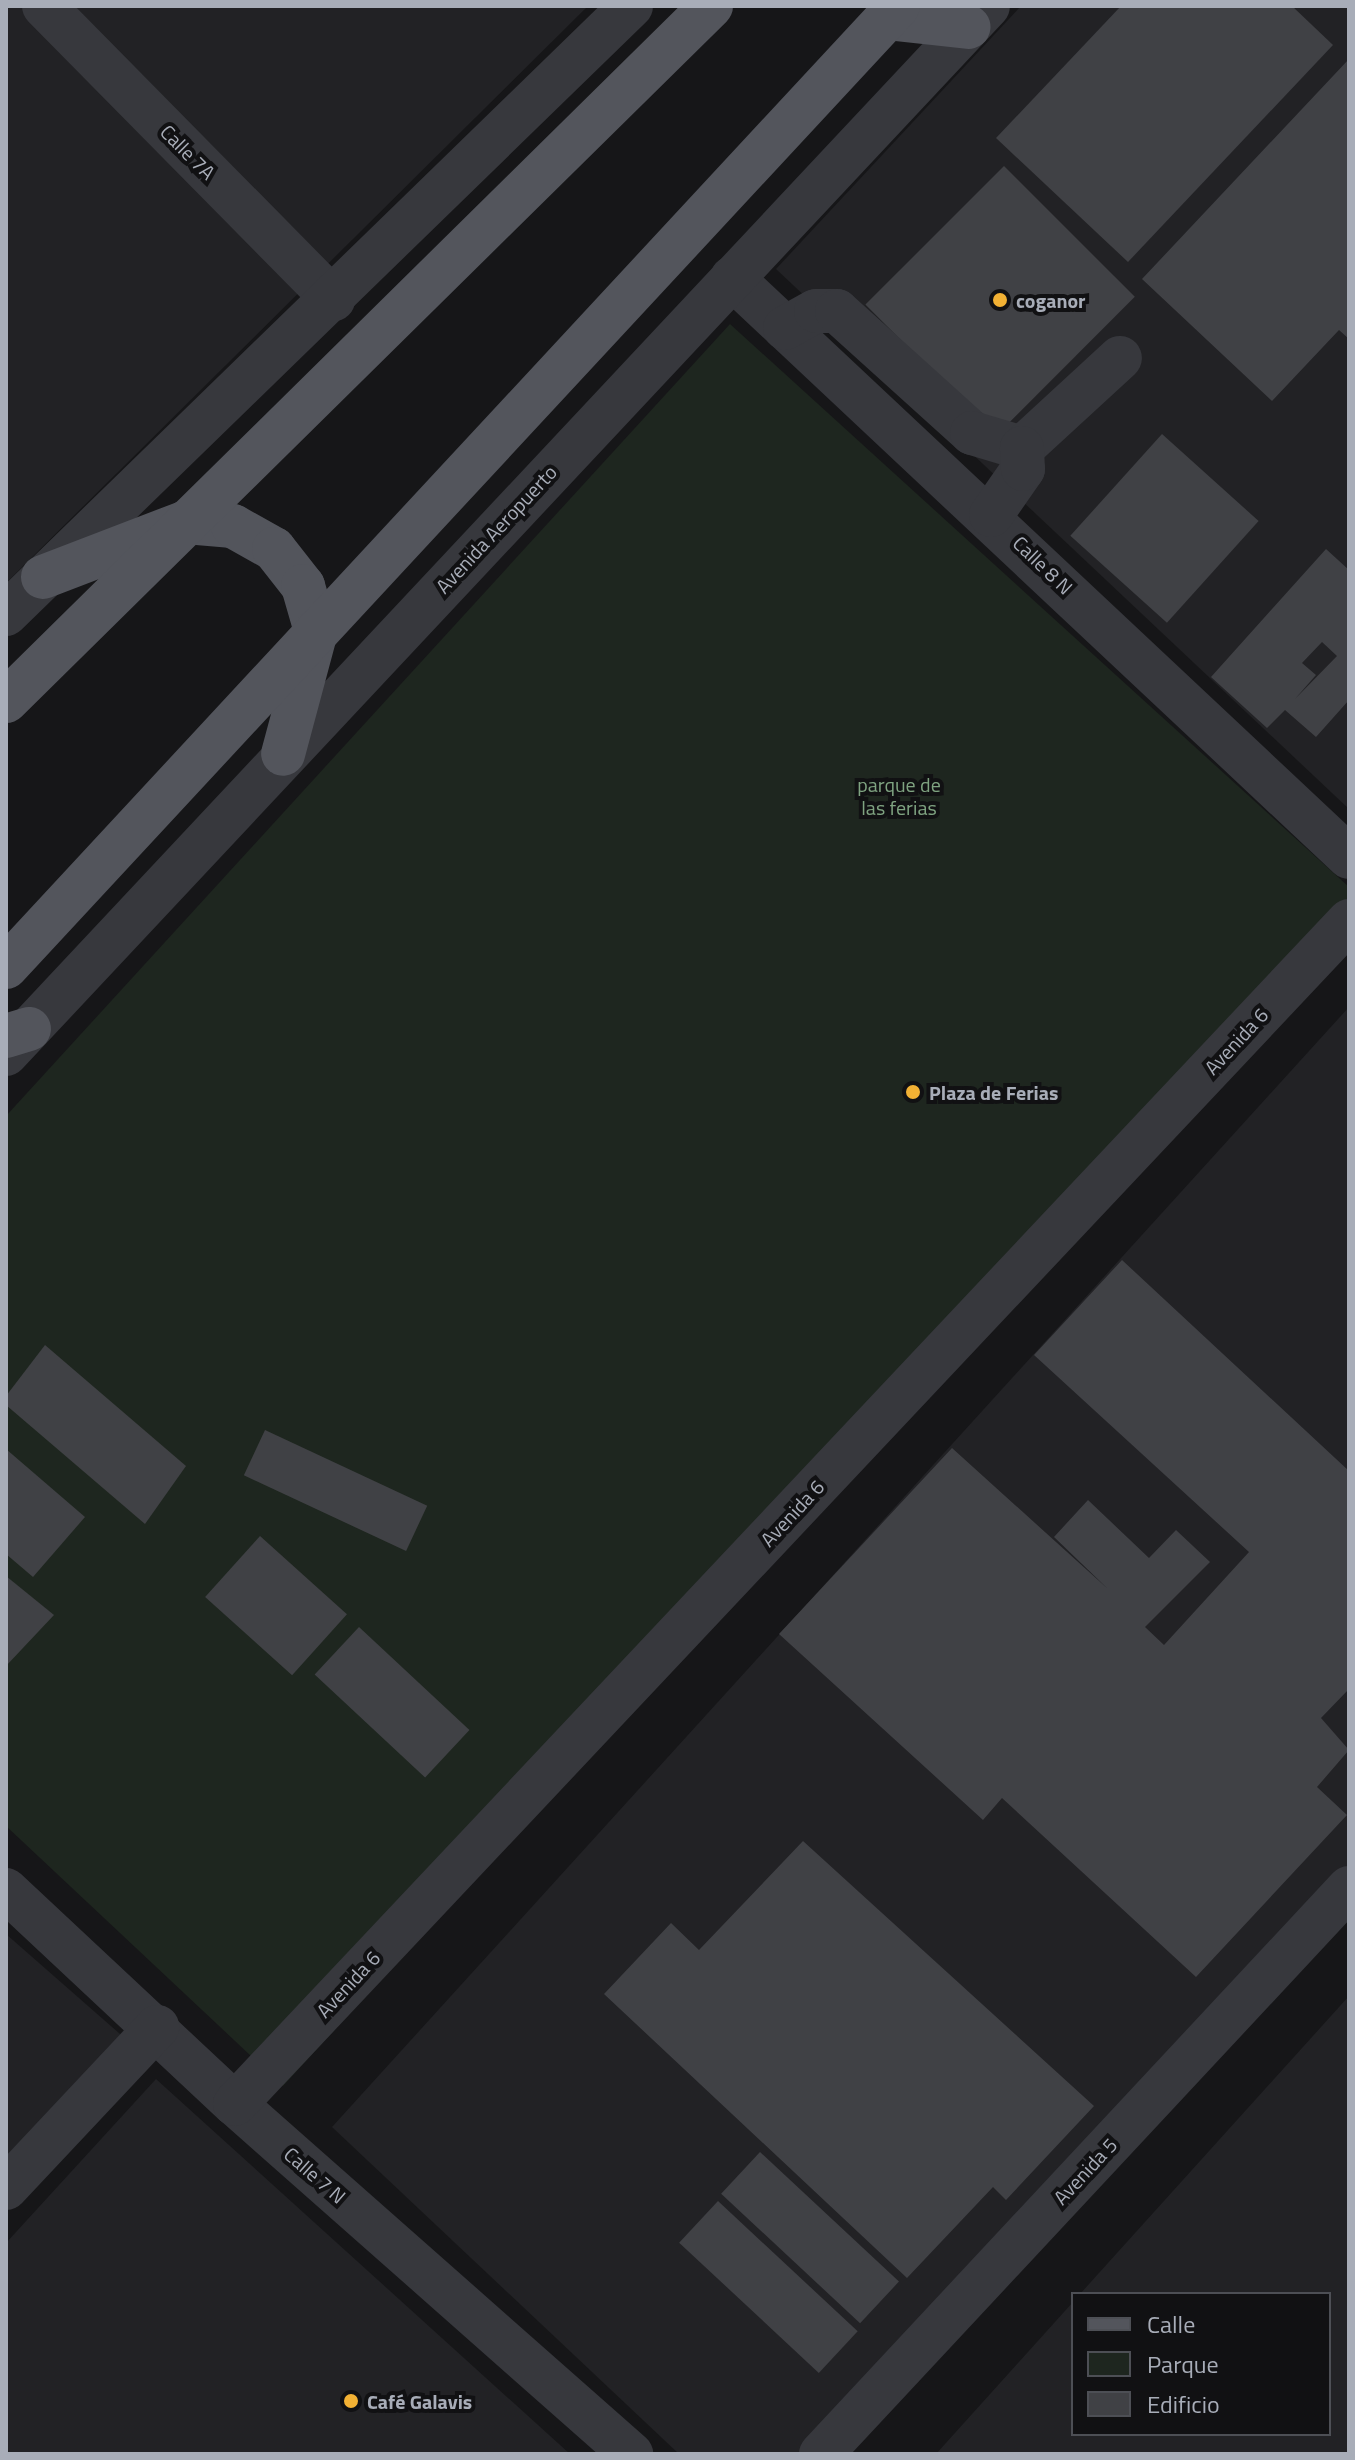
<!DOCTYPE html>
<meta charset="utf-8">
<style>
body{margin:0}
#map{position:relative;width:1355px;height:2460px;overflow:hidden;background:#161618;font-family:"Titillium Web",sans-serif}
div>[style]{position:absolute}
.built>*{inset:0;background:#222225}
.green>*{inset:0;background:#1e261f}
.building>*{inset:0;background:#404145;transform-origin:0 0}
.minor>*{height:44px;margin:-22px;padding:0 22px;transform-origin:22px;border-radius:22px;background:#37383d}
.major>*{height:44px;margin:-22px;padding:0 22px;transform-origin:22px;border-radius:22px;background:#53555c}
.dots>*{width:22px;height:22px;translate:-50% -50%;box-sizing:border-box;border:4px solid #111113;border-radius:50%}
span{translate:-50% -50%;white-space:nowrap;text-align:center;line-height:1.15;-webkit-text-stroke:8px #111113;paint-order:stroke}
.street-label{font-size:20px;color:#a8adb8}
.poi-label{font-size:20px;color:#a8adb8;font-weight:700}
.left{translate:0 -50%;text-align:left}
.park-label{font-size:20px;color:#7fa381}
.frame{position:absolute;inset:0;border:8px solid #a8adb8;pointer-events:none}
.legend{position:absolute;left:1071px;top:2292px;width:260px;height:144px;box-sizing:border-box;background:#111113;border:2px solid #4d4f55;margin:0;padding:10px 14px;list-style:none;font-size:24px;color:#a8adb8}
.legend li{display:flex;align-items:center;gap:16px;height:40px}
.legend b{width:40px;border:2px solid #4d4f55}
</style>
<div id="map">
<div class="built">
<div style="clip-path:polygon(6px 6px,588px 6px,6px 583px)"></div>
<div style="clip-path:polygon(1021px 6px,1349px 6px,1349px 809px,776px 269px)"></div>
<div style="clip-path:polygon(1349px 1007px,1349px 1885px,843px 2454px,679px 2454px,332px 2127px)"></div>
<div style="clip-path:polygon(6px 1934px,128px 2041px,6px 2173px)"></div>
<div style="clip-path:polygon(1349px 1996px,1349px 2454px,936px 2454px,1073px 2302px,1073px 2434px,1329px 2434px,1329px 2294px,1080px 2294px)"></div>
<div style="clip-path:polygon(156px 2079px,570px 2454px,6px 2454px,6px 2243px)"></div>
</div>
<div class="green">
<div style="clip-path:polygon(730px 324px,1349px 887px,1349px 925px,283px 2086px,6px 1826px,6px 1116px)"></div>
</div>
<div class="building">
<div style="clip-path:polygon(1121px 6px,1292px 6px,1333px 45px,1128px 262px,996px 138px)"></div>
<div style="clip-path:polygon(1349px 59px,1349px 339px,1339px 330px,1272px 401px,1142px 279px)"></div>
<div style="left:1004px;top:166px;width:185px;height:196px;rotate:45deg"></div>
<div style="left:1162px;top:434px;width:130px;height:137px;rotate:42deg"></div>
<div style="clip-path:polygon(evenodd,1326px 549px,1349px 570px,1349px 700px,1316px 737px,1285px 710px,1267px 728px,1211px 677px,1326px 549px,1322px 642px,1337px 656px,1295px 699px,1316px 675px,1302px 663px,1322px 642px)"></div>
<div style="clip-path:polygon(1122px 1260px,1349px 1471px,1349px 1689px,1321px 1718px,1349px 1750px,1317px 1787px,1347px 1815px,1196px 1977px,1002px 1798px,983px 1820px,779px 1634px,952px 1448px,1108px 1589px,1054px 1537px,1088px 1500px,1149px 1558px,1176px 1530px,1210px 1562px,1145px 1627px,1164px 1645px,1249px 1552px,1034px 1355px)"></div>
<div style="clip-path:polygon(45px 1345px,186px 1466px,145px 1524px,6px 1405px,6px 1396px)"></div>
<div style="left:265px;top:1430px;width:179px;height:50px;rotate:25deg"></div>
<div style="clip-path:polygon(6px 1449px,85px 1517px,33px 1577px,6px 1554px)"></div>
<div style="left:260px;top:1536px;width:117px;height:82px;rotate:42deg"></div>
<div style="clip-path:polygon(6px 1576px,54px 1615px,6px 1666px)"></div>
<div style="left:359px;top:1627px;width:151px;height:65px;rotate:43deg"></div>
<div style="clip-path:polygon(803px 1841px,1094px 2106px,1006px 2200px,993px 2187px,907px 2278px,604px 1994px,671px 1923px,699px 1950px)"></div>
<div style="left:760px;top:2152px;width:190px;height:57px;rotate:43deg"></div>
<div style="left:718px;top:2201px;width:191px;height:57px;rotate:43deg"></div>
</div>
<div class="minor">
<div style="left:44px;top:6px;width:412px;rotate:45.4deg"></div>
<div style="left:732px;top:278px;width:846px;rotate:43.18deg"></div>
<div style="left:785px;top:328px;width:35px;rotate:-29deg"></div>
<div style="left:816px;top:311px;width:21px"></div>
<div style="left:837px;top:311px;width:182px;rotate:42.1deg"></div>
<div style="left:972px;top:433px;width:52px;rotate:16.7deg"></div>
<div style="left:1022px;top:448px;width:133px;rotate:-42.6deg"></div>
<div style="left:991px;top:515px;width:56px;rotate:-55.2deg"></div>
<div style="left:1023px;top:469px;width:21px;rotate:-93deg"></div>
<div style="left:6px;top:614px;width:872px;rotate:-44.21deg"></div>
<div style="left:6px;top:1054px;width:1436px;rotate:-46.86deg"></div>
<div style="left:6px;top:1890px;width:313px;rotate:43.1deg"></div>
<div style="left:235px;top:2104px;width:529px;rotate:41.47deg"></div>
<div style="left:235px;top:2104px;width:1625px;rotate:-46.72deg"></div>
<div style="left:6px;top:2188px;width:221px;rotate:-46.8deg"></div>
<div style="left:821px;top:2454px;width:774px;rotate:-46.99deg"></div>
</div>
<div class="major">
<div style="left:886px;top:18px;width:83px;rotate:6.2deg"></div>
<div style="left:43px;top:577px;width:153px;rotate:-21deg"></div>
<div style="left:186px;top:522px;width:47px;rotate:4.9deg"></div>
<div style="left:233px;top:526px;width:47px;rotate:29.3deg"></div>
<div style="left:274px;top:549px;width:47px;rotate:51.9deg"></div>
<div style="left:303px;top:586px;width:47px;rotate:73.9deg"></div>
<div style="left:316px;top:631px;width:127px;rotate:105deg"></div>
<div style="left:6px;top:701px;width:990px;rotate:-44.59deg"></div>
<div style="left:6px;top:967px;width:1311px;rotate:-47.13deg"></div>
<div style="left:6px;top:1036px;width:24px;rotate:-17deg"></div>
</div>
<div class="dots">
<div style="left:1000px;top:300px;background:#f2b134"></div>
<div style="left:913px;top:1092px;background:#f2b134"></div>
<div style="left:351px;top:2401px;background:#f2b134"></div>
</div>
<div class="street-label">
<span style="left:188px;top:152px;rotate:45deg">Calle 7A</span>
<span style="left:496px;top:529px;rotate:-47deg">Avenida Aeropuerto</span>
<span style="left:1043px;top:565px;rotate:44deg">Calle 8 N</span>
<span style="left:1236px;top:1041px;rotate:-47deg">Avenida 6</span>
<span style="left:792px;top:1513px;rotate:-47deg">Avenida 6</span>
<span style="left:348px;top:1984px;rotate:-47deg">Avenida 6</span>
<span style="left:1085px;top:2171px;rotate:-47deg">Avenida 5</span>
<span style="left:315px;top:2175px;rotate:41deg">Calle 7 N</span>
</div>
<div class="poi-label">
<span class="left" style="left:1016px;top:300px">coganor</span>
<span class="left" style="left:929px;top:1092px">Plaza de Ferias</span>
<span class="left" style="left:367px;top:2401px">Café Galavis</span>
</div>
<div class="park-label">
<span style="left:899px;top:796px">parque de<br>las ferias</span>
</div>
<div class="frame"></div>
<ul class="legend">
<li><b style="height:10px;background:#53555c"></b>Calle</li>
<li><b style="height:22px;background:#1e261f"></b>Parque</li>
<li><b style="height:22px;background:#404145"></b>Edificio</li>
</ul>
</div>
